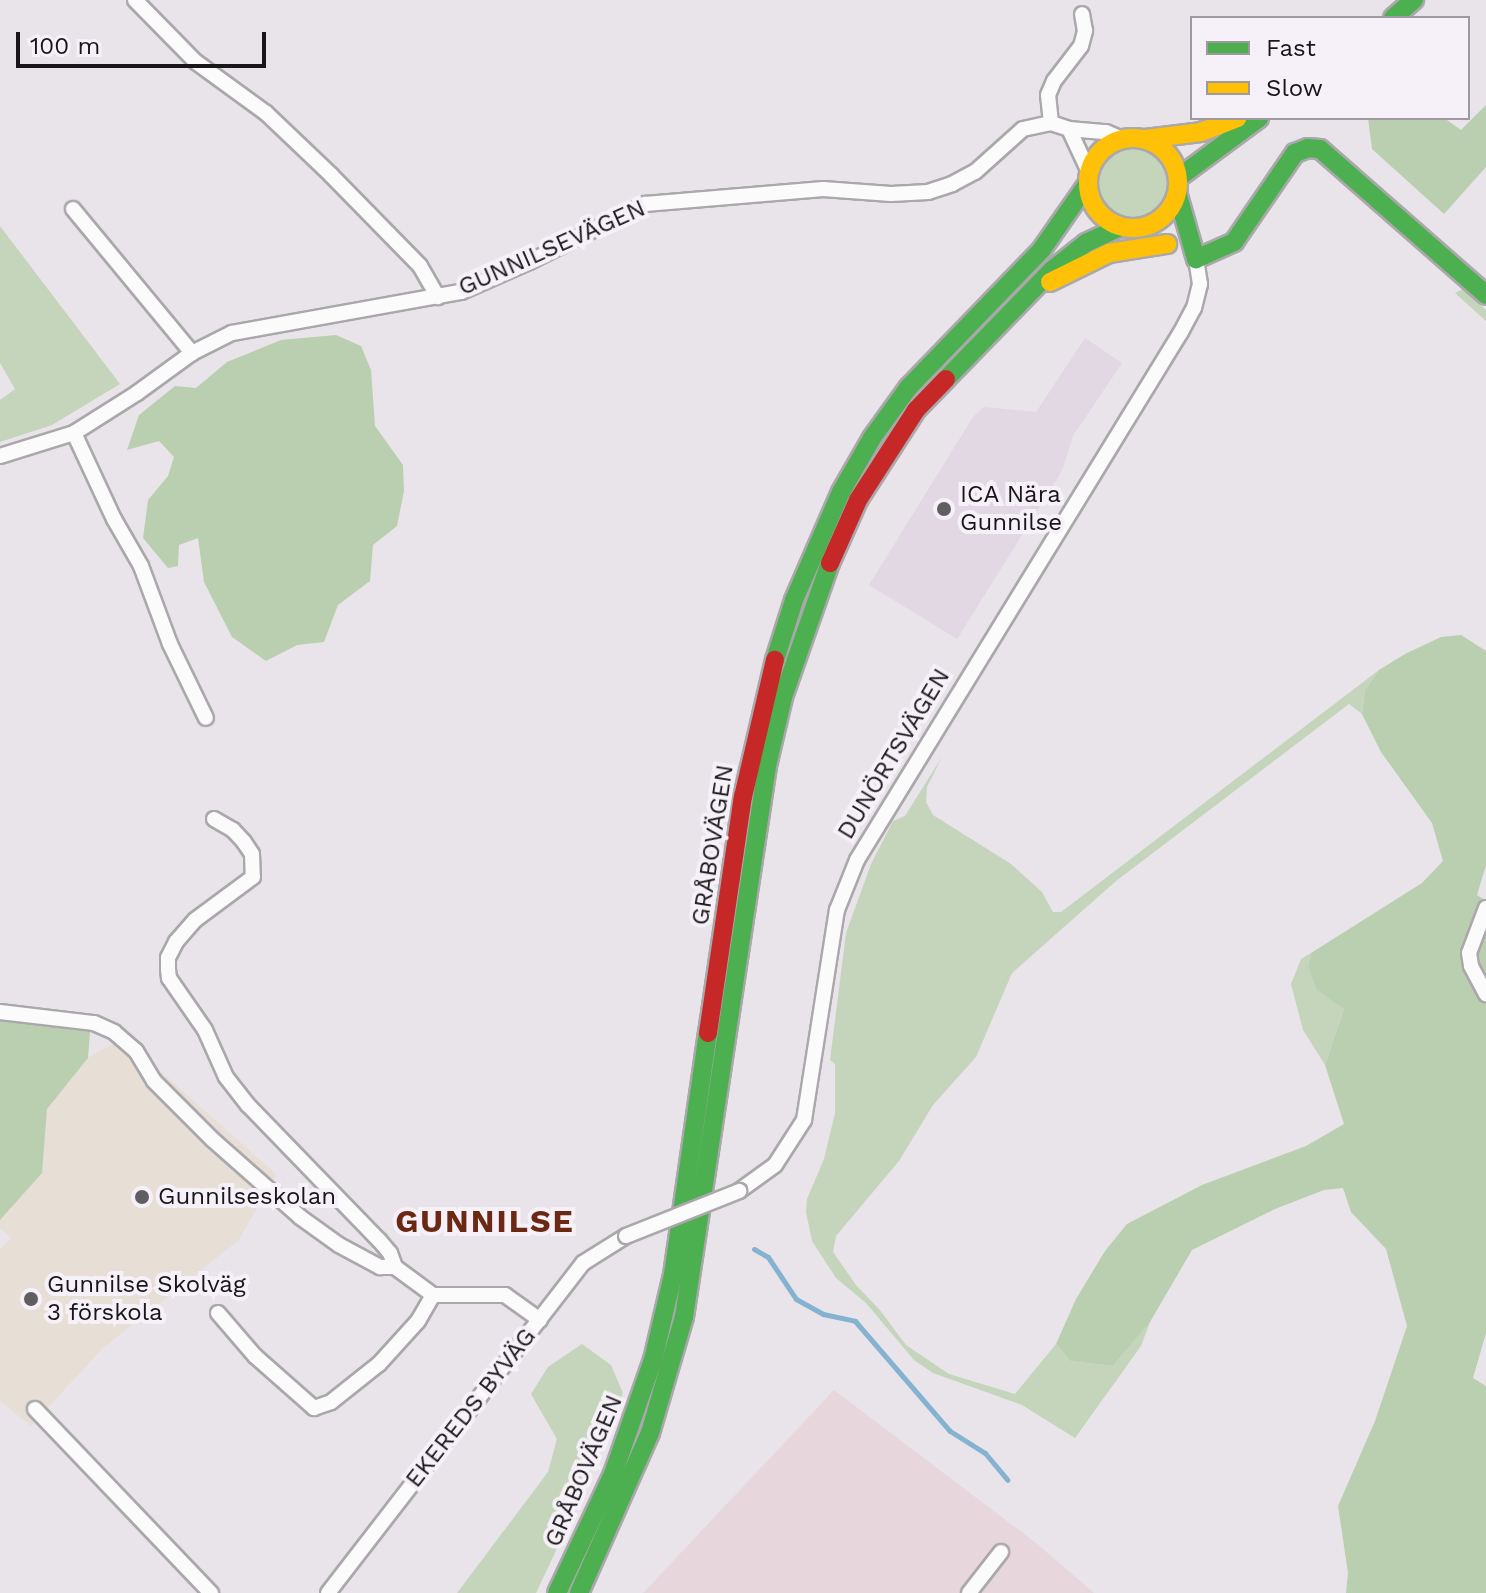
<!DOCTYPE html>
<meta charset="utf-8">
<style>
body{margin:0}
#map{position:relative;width:1486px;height:1593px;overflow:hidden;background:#e8e4e9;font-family:"Work Sans",sans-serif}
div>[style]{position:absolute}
.built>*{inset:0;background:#e1d8e3}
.industrial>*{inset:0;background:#e7d7dc}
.education>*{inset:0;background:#e7ded6}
.green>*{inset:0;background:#c4d5bc}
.round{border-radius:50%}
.forest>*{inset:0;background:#b9cfb0}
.stream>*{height:5px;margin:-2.5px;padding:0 2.5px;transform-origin:2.5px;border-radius:2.5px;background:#84b2d0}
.roads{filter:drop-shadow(2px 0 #aaa8ab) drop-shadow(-2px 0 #aaa8ab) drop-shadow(0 2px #aaa8ab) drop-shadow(0 -2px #aaa8ab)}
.street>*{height:14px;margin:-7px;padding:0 7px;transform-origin:7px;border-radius:7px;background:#fcfbfc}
.fast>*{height:18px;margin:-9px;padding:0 9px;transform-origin:9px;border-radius:9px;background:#4caf50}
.slow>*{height:18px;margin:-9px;padding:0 9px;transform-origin:9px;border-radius:9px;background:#ffc107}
.slow>.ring{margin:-9px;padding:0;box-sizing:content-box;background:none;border:18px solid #ffc107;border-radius:50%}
.jam>*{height:18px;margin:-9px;padding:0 9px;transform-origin:9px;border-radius:9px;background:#c62828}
.bridges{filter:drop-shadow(2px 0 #aaa8ab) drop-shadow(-2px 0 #aaa8ab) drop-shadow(0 2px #aaa8ab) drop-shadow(0 -2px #aaa8ab)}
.street-bridge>*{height:14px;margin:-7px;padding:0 7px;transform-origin:7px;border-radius:7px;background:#fcfbfc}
.dots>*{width:22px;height:22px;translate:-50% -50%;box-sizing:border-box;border:4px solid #f6f0f8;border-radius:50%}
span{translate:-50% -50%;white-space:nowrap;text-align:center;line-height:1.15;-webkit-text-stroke:8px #f6f0f8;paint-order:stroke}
.street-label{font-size:24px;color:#191619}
.poi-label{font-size:24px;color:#191619}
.left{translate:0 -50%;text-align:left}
.district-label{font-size:32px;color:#6b2914;font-weight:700;letter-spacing:2px}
.legend{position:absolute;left:1190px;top:16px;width:280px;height:104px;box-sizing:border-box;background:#f6f0f8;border:2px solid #9e999f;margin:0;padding:10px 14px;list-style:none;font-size:24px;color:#191619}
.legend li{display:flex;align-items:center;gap:16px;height:40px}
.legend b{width:40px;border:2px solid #9e999f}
.scale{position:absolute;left:16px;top:32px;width:250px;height:36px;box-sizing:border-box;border:4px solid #191619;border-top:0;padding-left:10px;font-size:24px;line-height:28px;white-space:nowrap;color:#191619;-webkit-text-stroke:6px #f6f0f8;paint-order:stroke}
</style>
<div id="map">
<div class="built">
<div style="clip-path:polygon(1085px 338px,1122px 363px,1073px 436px,1062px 471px,957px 639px,869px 585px,973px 417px,984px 407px,1036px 412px)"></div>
</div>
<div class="industrial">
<div style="clip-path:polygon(834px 1390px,1036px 1543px,1094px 1593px,643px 1593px)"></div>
</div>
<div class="education">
<div style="clip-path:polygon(113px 1044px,143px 1056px,276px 1174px,239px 1240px,103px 1348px,31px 1426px,0 1401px,0 1250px,11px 1238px,0 1228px,0 1220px,42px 1173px,47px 1108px,88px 1058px)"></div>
</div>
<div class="green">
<div class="round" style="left:1099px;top:149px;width:70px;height:70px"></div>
<div style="clip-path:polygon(0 226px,120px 384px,52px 425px,0 442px,0 400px,15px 389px,0 363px)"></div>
<div style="clip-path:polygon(1463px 289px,1486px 310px,1486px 321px,1455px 293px)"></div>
<div style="clip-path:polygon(1379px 670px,1365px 690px,1362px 714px,1349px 704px,1116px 881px,1012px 973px,976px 1057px,933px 1105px,899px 1161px,836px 1236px,833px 1252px,856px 1285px,879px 1309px,906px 1345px,949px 1374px,1015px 1394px,1056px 1344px,1070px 1361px,1113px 1366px,1150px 1322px,1141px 1346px,1075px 1438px,1022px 1405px,933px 1373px,914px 1360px,866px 1303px,836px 1278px,812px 1241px,806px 1212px,807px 1199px,824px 1159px,835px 1113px,835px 1064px,830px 1060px,846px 933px,871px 864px,893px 821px,905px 816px,942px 757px,927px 787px,926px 802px,933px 815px,1011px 864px,1042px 892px,1053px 912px,1061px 912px)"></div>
<div style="clip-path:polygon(1311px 953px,1308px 966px,1344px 1009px,1325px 1065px,1303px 1030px,1291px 984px,1301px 959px)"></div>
<div style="clip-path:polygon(582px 1344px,611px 1365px,623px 1393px,577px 1506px,536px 1593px,457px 1593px,548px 1472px,557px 1439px,531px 1394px,548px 1367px)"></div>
</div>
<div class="forest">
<div style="clip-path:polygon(1486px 105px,1486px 167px,1444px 214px,1372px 149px,1368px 118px,1444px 118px,1461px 130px)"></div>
<div style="clip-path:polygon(336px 335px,361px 346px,371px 370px,375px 426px,403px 465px,404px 491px,397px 526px,373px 545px,370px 581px,338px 605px,324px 642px,297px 645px,266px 661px,232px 637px,204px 582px,198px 538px,179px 545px,178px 566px,168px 568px,143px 538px,148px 500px,168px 476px,174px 457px,159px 441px,127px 450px,139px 415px,175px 386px,196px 388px,227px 362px,281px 340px)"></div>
<div style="clip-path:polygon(1461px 635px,1486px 651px,1486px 865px,1477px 895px,1486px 901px,1486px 1333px,1473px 1378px,1486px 1386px,1486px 1593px,1346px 1593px,1348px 1573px,1338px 1506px,1375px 1421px,1407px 1326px,1386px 1249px,1351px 1212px,1343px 1188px,1324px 1190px,1275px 1209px,1192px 1250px,1150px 1322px,1113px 1366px,1070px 1361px,1056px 1344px,1076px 1299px,1105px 1251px,1127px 1224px,1202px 1185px,1306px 1146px,1344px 1124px,1325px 1065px,1344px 1009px,1317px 990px,1308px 966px,1311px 953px,1422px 883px,1443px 861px,1432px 823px,1381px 752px,1362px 714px,1365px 690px,1379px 670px,1405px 654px,1441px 637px)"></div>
<div style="clip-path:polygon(0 1015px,90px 1032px,88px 1058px,47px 1109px,42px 1173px,0 1220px)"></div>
</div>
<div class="stream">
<div style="left:754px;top:1249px;width:16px;rotate:30deg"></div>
<div style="left:768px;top:1257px;width:50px;rotate:56.3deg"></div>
<div style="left:796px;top:1299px;width:31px;rotate:29deg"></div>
<div style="left:823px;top:1314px;width:33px;rotate:12deg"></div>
<div style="left:855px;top:1321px;width:145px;rotate:49.2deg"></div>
<div style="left:950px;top:1431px;width:41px;rotate:32.2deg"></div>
<div style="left:985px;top:1453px;width:35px;rotate:50deg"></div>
</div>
<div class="roads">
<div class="street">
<div style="left:135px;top:0;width:87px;rotate:45.5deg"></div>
<div style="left:196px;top:62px;width:87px;rotate:36.1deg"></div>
<div style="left:266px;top:113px;width:90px;rotate:43.6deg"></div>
<div style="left:331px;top:175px;width:127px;rotate:45.6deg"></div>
<div style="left:420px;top:266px;width:36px;rotate:60deg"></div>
<div style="left:1051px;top:123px;width:28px;rotate:-96deg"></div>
<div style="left:1048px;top:95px;width:15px;rotate:-67deg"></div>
<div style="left:1054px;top:81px;width:44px;rotate:-52.4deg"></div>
<div style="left:1081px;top:46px;width:16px;rotate:-75deg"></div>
<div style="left:1085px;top:31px;width:17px;rotate:-100deg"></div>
<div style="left:1069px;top:129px;width:47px;rotate:65.1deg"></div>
<div style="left:73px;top:209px;width:187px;rotate:50.4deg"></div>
<div style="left:74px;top:433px;width:95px;rotate:65.1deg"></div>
<div style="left:114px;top:519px;width:54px;rotate:60.1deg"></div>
<div style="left:141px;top:566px;width:83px;rotate:69.6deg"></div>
<div style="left:170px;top:644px;width:82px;rotate:64.1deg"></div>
<div style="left:0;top:456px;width:77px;rotate:-17.3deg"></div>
<div style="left:74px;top:433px;width:75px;rotate:-32.4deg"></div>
<div style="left:137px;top:393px;width:68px;rotate:-36deg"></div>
<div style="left:192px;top:353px;width:45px;rotate:-26.6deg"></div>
<div style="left:232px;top:333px;width:233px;rotate:-10.2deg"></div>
<div style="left:461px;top:292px;width:74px;rotate:-23.8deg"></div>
<div style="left:529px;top:262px;width:130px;rotate:-26.6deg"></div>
<div style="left:645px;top:204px;width:179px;rotate:-4.8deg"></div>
<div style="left:823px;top:189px;width:68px;rotate:4.2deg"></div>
<div style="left:891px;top:194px;width:37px;rotate:-3deg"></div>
<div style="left:928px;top:192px;width:25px;rotate:-18deg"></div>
<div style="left:952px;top:184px;width:26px;rotate:-28deg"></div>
<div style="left:975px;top:172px;width:64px;rotate:-41.9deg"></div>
<div style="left:1023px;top:129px;width:29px;rotate:-12deg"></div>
<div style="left:1051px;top:123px;width:19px;rotate:18deg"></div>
<div style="left:1069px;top:129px;width:37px;rotate:5deg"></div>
<div style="left:1106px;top:132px;width:17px;rotate:24deg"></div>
<div style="left:214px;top:819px;width:22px;rotate:30deg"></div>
<div style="left:233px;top:830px;width:16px;rotate:47deg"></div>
<div style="left:244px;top:842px;width:14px;rotate:56deg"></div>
<div style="left:252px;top:854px;width:23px;rotate:88deg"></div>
<div style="left:253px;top:877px;width:72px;rotate:143.4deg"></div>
<div style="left:195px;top:920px;width:29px;rotate:131deg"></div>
<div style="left:176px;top:942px;width:18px;rotate:117deg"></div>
<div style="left:168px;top:958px;width:11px;rotate:90deg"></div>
<div style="left:168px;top:969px;width:9px;rotate:84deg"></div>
<div style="left:169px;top:978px;width:63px;rotate:55.3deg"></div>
<div style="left:205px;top:1030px;width:51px;rotate:65.9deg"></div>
<div style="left:226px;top:1077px;width:36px;rotate:52deg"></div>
<div style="left:248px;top:1105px;width:188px;rotate:45.9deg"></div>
<div style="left:379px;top:1240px;width:17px;rotate:50deg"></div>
<div style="left:390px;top:1253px;width:15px;rotate:70deg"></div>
<div style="left:395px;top:1267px;width:47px;rotate:36.4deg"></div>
<div style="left:433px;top:1295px;width:72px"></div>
<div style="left:505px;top:1295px;width:43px;rotate:35.5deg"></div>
<div style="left:1486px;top:908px;width:48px;rotate:110.7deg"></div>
<div style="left:1469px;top:953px;width:13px;rotate:81deg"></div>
<div style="left:1471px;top:966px;width:32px;rotate:62deg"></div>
<div style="left:0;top:1012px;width:95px;rotate:6.7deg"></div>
<div style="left:94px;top:1023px;width:22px;rotate:24deg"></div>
<div style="left:114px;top:1032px;width:29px;rotate:41deg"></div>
<div style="left:136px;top:1051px;width:35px;rotate:59deg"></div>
<div style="left:154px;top:1081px;width:83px;rotate:45deg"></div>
<div style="left:213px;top:1140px;width:116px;rotate:41.5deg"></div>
<div style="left:300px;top:1217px;width:48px;rotate:35.7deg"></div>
<div style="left:339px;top:1245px;width:47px;rotate:28.2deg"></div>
<div style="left:380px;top:1267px;width:15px"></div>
<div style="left:739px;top:1191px;width:44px;rotate:-35.8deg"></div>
<div style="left:775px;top:1165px;width:54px;rotate:-57.2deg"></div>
<div style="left:804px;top:1120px;width:213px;rotate:-81.1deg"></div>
<div style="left:837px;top:910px;width:54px;rotate:-68.2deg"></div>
<div style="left:857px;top:860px;width:619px;rotate:-58.47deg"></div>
<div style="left:1181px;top:332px;width:27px;rotate:-62deg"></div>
<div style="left:1194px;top:308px;width:25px;rotate:-76deg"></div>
<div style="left:1200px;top:284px;width:25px;rotate:-99deg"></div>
<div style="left:218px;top:1313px;width:57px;rotate:49.3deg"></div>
<div style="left:255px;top:1356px;width:79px;rotate:41.4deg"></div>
<div style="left:314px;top:1408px;width:18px;rotate:-19deg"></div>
<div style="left:331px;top:1402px;width:61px;rotate:-38.4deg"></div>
<div style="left:379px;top:1364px;width:58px;rotate:-47.8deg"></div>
<div style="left:418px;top:1321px;width:30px;rotate:-60deg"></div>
<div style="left:35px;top:1409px;width:255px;rotate:46.3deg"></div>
<div style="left:328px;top:1593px;width:417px;rotate:-52.3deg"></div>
<div style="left:583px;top:1263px;width:51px;rotate:-32.1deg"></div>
<div style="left:969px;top:1593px;width:52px;rotate:-52deg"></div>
</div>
<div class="fast">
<div style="left:1393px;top:18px;width:28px;rotate:-41deg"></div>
<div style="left:1178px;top:178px;width:101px;rotate:-36.5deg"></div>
<div style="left:1177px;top:192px;width:70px;rotate:74.2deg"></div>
<div style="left:1196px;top:259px;width:42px;rotate:-24.1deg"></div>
<div style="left:1234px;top:242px;width:108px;rotate:-55.6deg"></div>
<div style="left:1295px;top:153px;width:14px;rotate:-21deg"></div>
<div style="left:1308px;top:148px;width:12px;rotate:5deg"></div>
<div style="left:1320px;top:149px;width:221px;rotate:41.3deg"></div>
<div style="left:946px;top:379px;width:152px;rotate:-45.8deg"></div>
<div style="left:1052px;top:270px;width:43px;rotate:-38.5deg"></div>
<div style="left:1086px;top:243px;width:38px;rotate:-25deg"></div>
<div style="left:775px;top:660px;width:63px;rotate:-72.4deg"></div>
<div style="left:794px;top:600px;width:118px;rotate:-66.5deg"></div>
<div style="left:841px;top:492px;width:62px;rotate:-60.1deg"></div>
<div style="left:872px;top:438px;width:62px;rotate:-54.2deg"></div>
<div style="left:908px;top:388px;width:193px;rotate:-46deg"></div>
<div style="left:1042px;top:249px;width:80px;rotate:-55.1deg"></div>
<div style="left:557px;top:1593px;width:132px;rotate:-64.8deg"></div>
<div style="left:613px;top:1474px;width:121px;rotate:-70.7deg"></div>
<div style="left:653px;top:1360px;width:87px;rotate:-76.8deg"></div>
<div style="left:673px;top:1275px;width:245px;rotate:-81.8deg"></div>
<div style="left:579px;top:1593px;width:175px;rotate:-66.1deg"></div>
<div style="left:650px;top:1433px;width:121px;rotate:-73.7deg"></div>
<div style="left:684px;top:1317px;width:557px;rotate:-81.43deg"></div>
<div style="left:767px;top:766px;width:71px;rotate:-76.9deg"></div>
<div style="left:783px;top:697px;width:142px;rotate:-70.7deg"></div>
</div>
<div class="slow">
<div class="ring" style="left:1088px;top:138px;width:72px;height:72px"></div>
<div style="left:1145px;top:139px;width:56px;rotate:-7.1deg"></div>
<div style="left:1201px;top:132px;width:39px;rotate:-21deg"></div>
<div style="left:1050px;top:282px;width:66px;rotate:-26.2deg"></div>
<div style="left:1109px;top:253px;width:59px;rotate:-8.8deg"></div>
</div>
<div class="jam">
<div style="left:830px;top:563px;width:69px;rotate:-66deg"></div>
<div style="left:858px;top:500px;width:107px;rotate:-57.2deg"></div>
<div style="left:916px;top:410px;width:43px;rotate:-45.9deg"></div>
<div style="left:708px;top:1033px;width:239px;rotate:-81.6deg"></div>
<div style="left:743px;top:797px;width:141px;rotate:-76.9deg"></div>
</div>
</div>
<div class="bridges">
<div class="street-bridge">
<div style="left:626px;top:1236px;width:122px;rotate:-21.7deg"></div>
</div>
</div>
<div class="dots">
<div style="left:944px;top:509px;background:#615e62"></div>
<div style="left:142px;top:1197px;background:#615e62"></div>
<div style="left:31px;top:1299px;background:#615e62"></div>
</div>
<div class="street-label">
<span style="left:552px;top:248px;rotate:-24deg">GUNNILSEVÄGEN</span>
<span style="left:894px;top:754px;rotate:-59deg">DUNÖRTSVÄGEN</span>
<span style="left:713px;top:845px;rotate:-81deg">GRÅBOVÄGEN</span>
<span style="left:471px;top:1408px;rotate:-52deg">EKEREDS BYVÄG</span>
<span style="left:584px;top:1471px;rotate:-67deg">GRÅBOVÄGEN</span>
</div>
<div class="poi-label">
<span class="left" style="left:960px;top:509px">ICA Nära<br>Gunnilse</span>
<span class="left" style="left:158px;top:1197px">Gunnilseskolan</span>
<span class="left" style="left:47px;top:1299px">Gunnilse Skolväg<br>3 förskola</span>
</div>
<div class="district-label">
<span style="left:485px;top:1221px">GUNNILSE</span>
</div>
<ul class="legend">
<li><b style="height:10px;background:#4caf50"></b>Fast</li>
<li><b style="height:10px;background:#ffc107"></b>Slow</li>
</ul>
<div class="scale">100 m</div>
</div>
